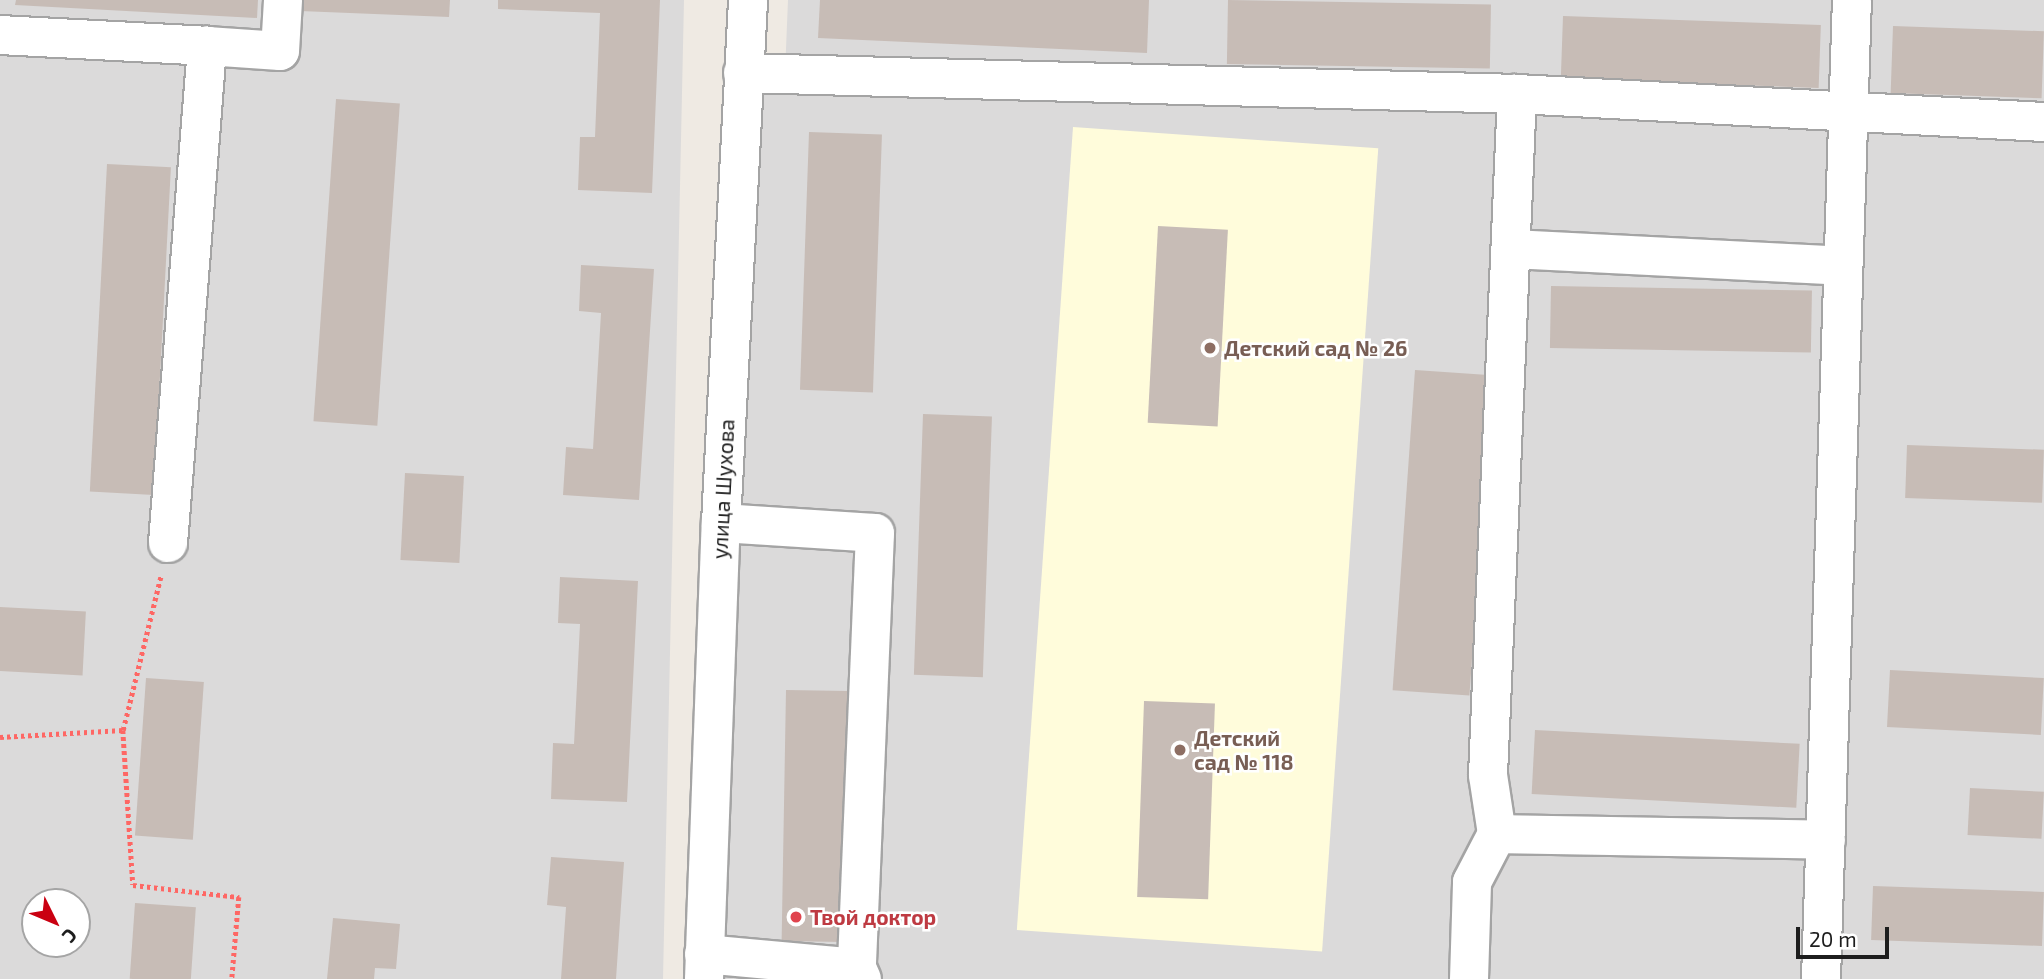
<!DOCTYPE html>
<meta charset="utf-8">
<style>
body{margin:0}
#map{position:relative;width:2044px;height:979px;overflow:hidden;background:#efeae3;font-family:"Exo 2",sans-serif}
div>[style]{position:absolute}
.residential>*{inset:0;background:#dbdada}
.education>*{inset:0;background:#fffcdb;transform-origin:0 0}
.building>*{inset:0;background:#c7bcb6;transform-origin:0 0}
.path>*{height:4.5px;margin-top:-2.25px;transform-origin:0;background:repeating-linear-gradient(90deg,#fe6764 0 3.5px,transparent 0 7px)}
.roads{filter:drop-shadow(2px 0 #a4a4a4) drop-shadow(-2px 0 #a4a4a4) drop-shadow(0 2px #a4a4a4) drop-shadow(0 -2px #a4a4a4)}
.minor>*{height:38px;margin:-19px;padding:0 19px;transform-origin:19px;border-radius:19px;background:#fff}
.dots>*{width:19px;height:19px;translate:-50% -50%;box-sizing:border-box;border:4px solid #fff;border-radius:50%}
span{translate:-50% -50%;white-space:nowrap;text-align:center;line-height:1.15;-webkit-text-stroke:5px #fff;paint-order:stroke}
.education-label{font-size:21px;color:#785e54;font-weight:700}
.left{translate:0 -50%;text-align:left}
.street-label{font-size:21px;color:#1d1d1d}
.health-label{font-size:21px;color:#be3a42;font-weight:700}
.north{position:absolute;left:21px;top:888px;width:70px;height:70px;box-sizing:border-box;background:#fff;border:2px solid #a5a5a5;border-radius:50%;rotate:133deg;font-size:19px;font-weight:700;line-height:28px;text-align:center;color:#1d1d1d}
.north::after{content:'';display:block;margin:auto;width:24px;height:32px;background:#ca0011;clip-path:polygon(50% 0,100% 100%,50% 72%,0 100%)}
.scale{position:absolute;left:1796px;top:927px;width:93px;height:32px;box-sizing:border-box;border:4px solid #1d1d1d;border-top:0;padding-left:9px;font-size:21px;line-height:24px;white-space:nowrap;color:#1d1d1d;-webkit-text-stroke:5px #fff;paint-order:stroke}
</style>
<div id="map">
<div class="residential">
<div style="clip-path:polygon(evenodd,0 0,684px 0,663px 979px,0 979px,0 0,35px 902px,77px 902px,77px 944px,35px 944px,35px 902px)"></div>
<div style="clip-path:polygon(788px 0,2044px 0,2044px 979px,710px 979px,752px 96px,785px 73px)"></div>
</div>
<div class="education">
<div style="left:1073px;top:127px;width:306px;height:805px;rotate:4deg"></div>
</div>
<div class="building">
<div style="clip-path:polygon(16px 0,258px 0,257px 18px,15px 5px)"></div>
<div style="clip-path:polygon(300px 0,450px 0,449px 17px,300px 11px)"></div>
<div style="clip-path:polygon(498px 0,660px 0,652px 193px,578px 190px,580px 137px,595px 137px,600px 13px,498px 9px)"></div>
<div style="clip-path:polygon(820px 0,1149px 0,1147px 53px,818px 38px)"></div>
<div style="left:1228px;top:0;width:263px;height:64px;rotate:1deg"></div>
<div style="left:1563px;top:16px;width:258px;height:63px;rotate:2deg"></div>
<div style="left:1893px;top:26px;width:151px;height:67px;rotate:2deg"></div>
<div style="left:336px;top:99px;width:64px;height:323px;rotate:4deg"></div>
<div style="left:809px;top:132px;width:73px;height:258px;rotate:2deg"></div>
<div style="left:107px;top:164px;width:64px;height:328px;rotate:3deg"></div>
<div style="left:1158px;top:226px;width:70px;height:197px;rotate:3deg"></div>
<div style="clip-path:polygon(581px 265px,654px 269px,639px 500px,563px 495px,566px 447px,593px 449px,601px 313px,579px 311px)"></div>
<div style="left:1551px;top:286px;width:261px;height:62px;rotate:1deg"></div>
<div style="left:1415px;top:370px;width:77px;height:321px;rotate:4deg"></div>
<div style="left:923px;top:414px;width:69px;height:261px;rotate:2deg"></div>
<div style="left:1907px;top:445px;width:137px;height:53px;rotate:2deg"></div>
<div style="left:405px;top:473px;width:59px;height:87px;rotate:3deg"></div>
<div style="clip-path:polygon(560px 577px,638px 581px,627px 802px,551px 799px,553px 743px,574px 744px,580px 624px,558px 623px)"></div>
<div style="left:0;top:607px;width:86px;height:64px;rotate:3deg"></div>
<div style="left:1890px;top:670px;width:154px;height:57px;rotate:3deg"></div>
<div style="left:146px;top:678px;width:58px;height:158px;rotate:4deg"></div>
<div style="left:786px;top:690px;width:62px;height:251px;rotate:1deg"></div>
<div style="left:1144px;top:701px;width:71px;height:196px;rotate:2deg"></div>
<div style="left:1535px;top:730px;width:265px;height:64px;rotate:3deg"></div>
<div style="left:1970px;top:788px;width:74px;height:47px;rotate:3deg"></div>
<div style="clip-path:polygon(551px 857px,624px 862px,616px 979px,561px 979px,566px 907px,547px 905px)"></div>
<div style="left:1873px;top:886px;width:171px;height:54px;rotate:2deg"></div>
<div style="left:135px;top:903px;width:61px;height:76px;rotate:4deg"></div>
<div style="clip-path:polygon(333px 918px,400px 924px,396px 969px,375px 968px,374px 979px,327px 979px)"></div>
</div>
<div class="path">
<div style="left:123px;top:730px;width:155px;rotate:86.3deg"></div>
<div style="left:133px;top:885px;width:107px;rotate:6.5deg"></div>
<div style="left:239px;top:897px;width:82px;rotate:94.9deg"></div>
<div style="left:0;top:737px;width:123px;rotate:-3.3deg"></div>
<div style="left:123px;top:730px;width:160px;rotate:-76.2deg"></div>
</div>
<div class="roads">
<div class="minor">
<div style="left:0;top:35px;width:207px;rotate:3deg"></div>
<div style="left:743px;top:73px;width:774px;rotate:1.55deg"></div>
<div style="left:1517px;top:94px;width:528px;rotate:3.04deg"></div>
<div style="left:1511px;top:249px;width:332px;rotate:2.9deg"></div>
<div style="left:721px;top:523px;width:154px;rotate:3.7deg"></div>
<div style="left:875px;top:533px;width:435px;rotate:92.4deg"></div>
<div style="left:168px;top:543px;width:499px;rotate:-85.5deg"></div>
<div style="left:207px;top:46px;width:73px;rotate:3.9deg"></div>
<div style="left:280px;top:51px;width:51px;rotate:-86.6deg"></div>
<div style="left:1497px;top:834px;width:329px;rotate:1deg"></div>
<div style="left:704px;top:954px;width:154px;rotate:5.2deg"></div>
<div style="left:857px;top:968px;width:12px;rotate:66deg"></div>
<div style="left:704px;top:979px;width:456px;rotate:-87.9deg"></div>
<div style="left:721px;top:523px;width:524px;rotate:-87.04deg"></div>
<div style="left:1469px;top:979px;width:97px;rotate:-88.2deg"></div>
<div style="left:1472px;top:882px;width:54px;rotate:-62.5deg"></div>
<div style="left:1497px;top:834px;width:60px;rotate:-98.7deg"></div>
<div style="left:1488px;top:775px;width:682px;rotate:-87.56deg"></div>
<div style="left:1821px;top:979px;width:979px;rotate:-88.19deg"></div>
</div>
</div>
<div class="dots">
<div style="left:1210px;top:348px;background:#8d6e63"></div>
<div style="left:1180px;top:750px;background:#8d6e63"></div>
<div style="left:796px;top:917px;background:#e0444e"></div>
</div>
<div class="education-label">
<span class="left" style="left:1224px;top:348px">Детский сад № 26</span>
<span class="left" style="left:1194px;top:750px">Детский<br>сад № 118</span>
</div>
<div class="street-label">
<span style="left:723px;top:489px;rotate:-87deg">улица Шухова</span>
</div>
<div class="health-label">
<span class="left" style="left:810px;top:917px">Твой доктор</span>
</div>
<div class="north">С</div>
<div class="scale">20 m</div>
</div>
